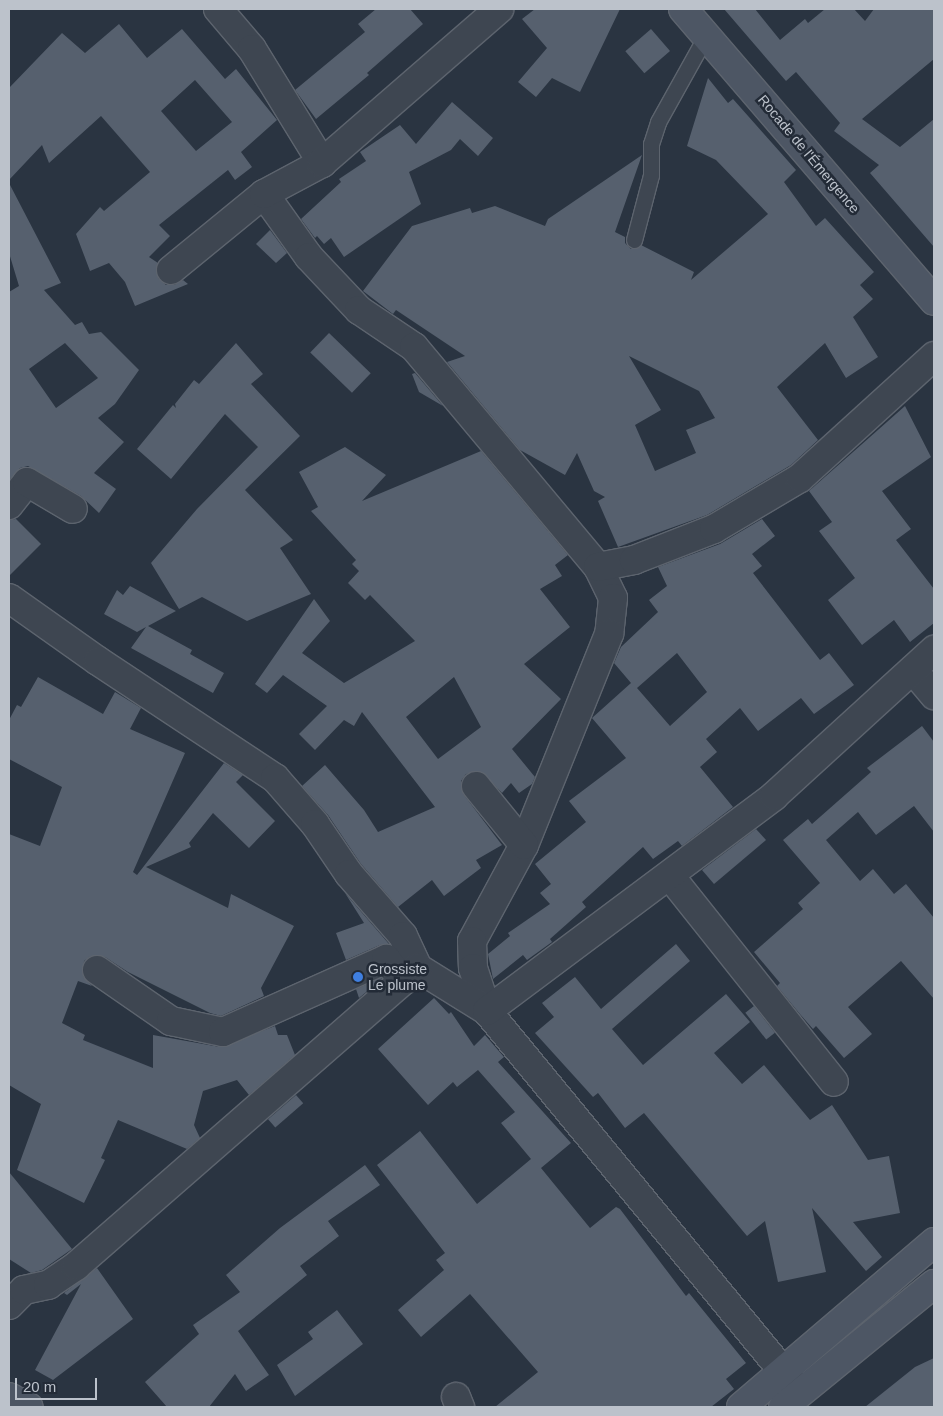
<!DOCTYPE html>
<meta charset="utf-8">
<style>
body{margin:0}
#map{position:relative;width:943px;height:1416px;overflow:hidden;background:#2a3441;font-family:Helvetica,sans-serif}
div>[style]{position:absolute}
.building>*{inset:0;background:#56606e;transform-origin:0 0}
.roads{filter:drop-shadow(1px 0 #5d646e) drop-shadow(-1px 0 #5d646e) drop-shadow(0 1px #5d646e) drop-shadow(0 -1px #5d646e)}
.lane>*{height:15px;margin:-7.5px;padding:0 7.5px;transform-origin:7.5px;border-radius:7.5px;background:#3e4651}
.street>*{height:28px;margin:-14px;padding:0 14px;transform-origin:14px;border-radius:14px;background:#3e4651}
.secondary>*{height:28px;margin:-14px;padding:0 14px;transform-origin:14px;border-radius:14px;background:#4d5664}
.dots>*{width:14px;height:14px;translate:-50% -50%;box-sizing:border-box;border:2px solid #232b37;border-radius:50%}
span{translate:-50% -50%;white-space:nowrap;text-align:center;line-height:1.15;-webkit-text-stroke:5px #232b37;paint-order:stroke}
.street-label{font-size:14px;color:#bcc2cb}
.poi-label{font-size:14px;color:#bcc2cb}
.left{translate:0 -50%;text-align:left}
.frame{position:absolute;inset:0;border:10px solid #bcc2cb;pointer-events:none}
.scale{position:absolute;left:15px;top:1378px;width:82px;height:22px;box-sizing:border-box;border:2px solid #bcc2cb;border-top:0;padding-left:6px;font-size:15px;line-height:18px;white-space:nowrap;color:#bcc2cb;-webkit-text-stroke:4px #232b37;paint-order:stroke}
</style>
<div id="map">
<div class="building">
<div style="clip-path:polygon(376px 9px,410px 9px,423px 24px,367px 73px,369px 75px,316px 119px,295px 90px,365px 32px,358px 24px)"></div>
<div style="clip-path:polygon(535px 9px,620px 9px,580px 92px,552px 78px,536px 97px,518px 82px,547px 48px,522px 19px)"></div>
<div style="clip-path:polygon(724px 9px,755px 9px,780px 40px,805px 19px,808px 23px,825px 9px,854px 9px,865px 21px,874px 9px,934px 9px,934px 59px,862px 119px,900px 147px,934px 119px,934px 247px,870px 173px,879px 165px,834px 131px,840px 123px,796px 72px,786px 81px)"></div>
<div style="clip-path:polygon(evenodd,119px 24px,147px 58px,182px 29px,225px 79px,236px 69px,277px 120px,241px 152px,252px 167px,235px 180px,228px 170px,159px 225px,170px 236px,149px 257px,158px 263px,156px 272px,159px 279px,166px 285px,174px 285px,183px 280px,188px 284px,135px 306px,125px 282px,109px 263px,90px 271px,76px 234px,100px 207px,104px 211px,150px 172px,101px 116px,49px 163px,42px 145px,9px 180px,9px 88px,62px 33px,85px 53px,119px 24px,195px 80px,232px 122px,196px 151px,161px 111px,195px 80px)"></div>
<div style="left:651px;top:29px;width:29px;height:34px;rotate:49deg"></div>
<div style="clip-path:polygon(evenodd,708px 78px,728px 103px,733px 99px,796px 170px,784px 182px,816px 226px,825px 218px,874px 272px,860px 285px,873px 299px,853px 317px,878px 357px,846px 378px,825px 343px,777px 387px,818px 440px,791px 465px,707px 515px,618px 547px,598px 501px,605px 497px,594px 491px,577px 453px,565px 475px,520px 450px,447px 362px,465px 356px,396px 310px,393px 314px,363px 291px,412px 226px,470px 208px,472px 213px,495px 206px,545px 226px,548px 219px,642px 155px,615px 232px,625px 237px,625px 243px,631px 249px,641px 245px,694px 272px,691px 280px,768px 214px,716px 160px,687px 146px,708px 78px,629px 356px,699px 391px,715px 418px,686px 430px,696px 453px,655px 471px,635px 425px,661px 410px,629px 356px)"></div>
<div style="clip-path:polygon(452px 102px,493px 138px,478px 156px,460px 139px,451px 150px,409px 172px,421px 204px,344px 257px,331px 238px,324px 244px,317px 236px,315px 238px,301px 219px,341px 182px,339px 179px,366px 161px,360px 152px,400px 125px,416px 144px)"></div>
<div style="clip-path:polygon(evenodd,9px 183px,61px 283px,44px 290px,75px 325px,82px 322px,89px 334px,101px 332px,139px 370px,115px 404px,98px 418px,124px 442px,94px 473px,116px 489px,99px 513px,81px 496px,28px 466px,20px 468px,9px 480px,9px 292px,19px 286px,9px 253px,9px 183px,65px 343px,98px 378px,56px 408px,29px 369px,65px 343px)"></div>
<div style="clip-path:polygon(270px 230px,287px 253px,276px 263px,256px 244px)"></div>
<div style="left:329px;top:333px;width:58px;height:27px;rotate:44deg"></div>
<div style="clip-path:polygon(236px 343px,263px 374px,251px 384px,300px 436px,245px 490px,293px 540px,280px 548px,311px 594px,247px 621px,202px 597px,179px 609px,151px 563px,197px 509px,258px 447px,225px 414px,171px 479px,137px 449px,173px 405px,176px 408px,175px 404px,194px 380px,199px 384px)"></div>
<div style="clip-path:polygon(415px 373px,443px 406px,419px 392px,412px 374px)"></div>
<div style="clip-path:polygon(905px 406px,931px 457px,882px 491px,911px 529px,896px 540px,934px 589px,934px 623px,910px 642px,894px 620px,862px 645px,828px 600px,855px 578px,819px 531px,832px 522px,809px 491px)"></div>
<div style="clip-path:polygon(evenodd,345px 447px,386px 475px,362px 501px,481px 451px,568px 555px,555px 565px,562px 576px,540px 589px,570px 627px,524px 664px,561px 699px,512px 749px,535px 777px,532px 784px,519px 793px,511px 783px,502px 793px,482px 772px,466px 774px,461px 781px,464px 795px,502px 845px,476px 860px,481px 868px,444px 896px,432px 880px,398px 907px,361px 864px,328px 815px,302px 786px,325px 765px,364px 810px,378px 832px,435px 807px,362px 712px,354px 726px,344px 720px,315px 750px,299px 734px,327px 706px,283px 675px,267px 693px,255px 684px,314px 599px,330px 621px,302px 653px,344px 683px,415px 641px,370px 595px,365px 600px,348px 583px,359px 571px,352px 564px,356px 560px,311px 511px,318px 507px,299px 472px,345px 447px,454px 677px,481px 727px,438px 759px,406px 717px,454px 677px)"></div>
<div style="clip-path:polygon(16px 519px,41px 544px,9px 576px,9px 520px)"></div>
<div style="clip-path:polygon(evenodd,762px 519px,775px 536px,752px 554px,762px 566px,753px 573px,820px 660px,829px 653px,854px 685px,814px 714px,801px 698px,758px 731px,740px 708px,706px 739px,717px 752px,700px 767px,733px 807px,682px 846px,678px 841px,653px 859px,643px 847px,582px 902px,586px 907px,550px 939px,552px 942px,527px 960px,523px 955px,493px 979px,488px 954px,510px 936px,508px 933px,550px 904px,540px 893px,551px 884px,535px 864px,586px 822px,569px 801px,626px 758px,592px 718px,631px 683px,614px 663px,621px 647px,658px 612px,649px 600px,667px 586px,658px 567px,720px 544px,762px 519px,677px 653px,707px 692px,670px 726px,637px 688px,677px 653px)"></div>
<div style="clip-path:polygon(130px 586px,176px 611px,148px 626px,192px 650px,190px 654px,224px 673px,213px 693px,131px 648px,146px 627px,137px 632px,104px 614px,117px 590px,123px 595px)"></div>
<div style="clip-path:polygon(38px 677px,103px 714px,115px 692px,141px 708px,130px 729px,185px 753px,133px 872px,137px 875px,224px 763px,243px 775px,236px 782px,275px 821px,249px 848px,213px 813px,189px 843px,191px 847px,146px 867px,228px 908px,231px 894px,294px 926px,261px 988px,264px 996px,221px 1016px,210px 1013px,128px 972px,105px 957px,91px 956px,84px 961px,83px 976px,92px 986px,78px 981px,62px 1023px,85px 1035px,83px 1040px,153px 1068px,153px 1035px,220px 1047px,275px 1026px,278px 1035px,287px 1035px,295px 1055px,249px 1095px,237px 1080px,203px 1091px,194px 1125px,200px 1138px,187px 1149px,118px 1120px,101px 1158px,105px 1160px,84px 1203px,17px 1170px,41px 1104px,9px 1085px,9px 834px,40px 846px,62px 787px,9px 759px,9px 720px,17px 705px,21px 707px)"></div>
<div style="clip-path:polygon(922px 726px,934px 742px,934px 832px,914px 806px,876px 835px,858px 812px,826px 840px,860px 881px,873px 869px,894px 894px,906px 884px,934px 918px,934px 999px,901px 961px,848px 1007px,872px 1034px,844px 1058px,816px 1026px,813px 1029px,799px 1013px,777px 986px,780px 983px,754px 952px,803px 909px,798px 903px,820px 883px,783px 840px,808px 819px,812px 824px,871px 772px,867px 768px)"></div>
<div style="clip-path:polygon(756px 829px,766px 840px,714px 884px,702px 870px)"></div>
<div style="clip-path:polygon(345px 893px,389px 944px,380px 945px,346px 960px,336px 933px,364px 923px)"></div>
<div style="clip-path:polygon(676px 944px,690px 961px,612px 1029px,643px 1065px,726px 994px,750px 1022px,714px 1053px,742px 1084px,764px 1065px,810px 1120px,832px 1105px,868px 1160px,889px 1156px,900px 1213px,853px 1222px,882px 1257px,866px 1271px,812px 1208px,826px 1272px,778px 1282px,765px 1221px,747px 1236px,644px 1113px,625px 1128px,598px 1093px,593px 1097px,535px 1033px,554px 1017px,542px 1003px,575px 977px,601px 1009px)"></div>
<div style="clip-path:polygon(381px 978px,382px 979px,359px 998px,356px 989px)"></div>
<div style="clip-path:polygon(434px 998px,449px 1014px,451px 1012px,474px 1046px,485px 1035px,504px 1057px,498px 1062px,571px 1143px,541px 1168px,590px 1228px,616px 1207px,620px 1209px,686px 1296px,689px 1293px,746px 1363px,726px 1379px,734px 1389px,711px 1407px,495px 1407px,538px 1372px,470px 1294px,421px 1337px,398px 1310px,444px 1270px,436px 1260px,445px 1253px,377px 1165px,420px 1131px,477px 1204px,531px 1159px,501px 1123px,515px 1112px,478px 1070px,457px 1087px,453px 1082px,428px 1105px,378px 1049px)"></div>
<div style="left:754px;top:1006px;width:34px;height:11px;rotate:52deg"></div>
<div style="left:296px;top:1095px;width:11px;height:37px;rotate:49deg"></div>
<div style="clip-path:polygon(365px 1165px,380px 1185px,328px 1221px,339px 1236px,300px 1266px,307px 1275px,238px 1331px,269px 1375px,246px 1391px,235px 1374px,209px 1407px,167px 1407px,145px 1382px,199px 1334px,193px 1325px,240px 1292px,226px 1275px,280px 1228px)"></div>
<div style="clip-path:polygon(9px 1172px,72px 1249px,42px 1270px,31px 1273px,9px 1259px)"></div>
<div style="clip-path:polygon(97px 1268px,133px 1319px,53px 1380px,35px 1370px,81px 1284px,67px 1295px,64px 1293px)"></div>
<div style="clip-path:polygon(337px 1310px,363px 1344px,295px 1396px,277px 1365px,313px 1339px,308px 1332px)"></div>
<div style="clip-path:polygon(934px 1358px,934px 1407px,865px 1407px,915px 1367px)"></div>
</div>
<div class="roads">
<div class="lane">
<div style="left:634px;top:240px;width:67px;rotate:-75.3deg"></div>
<div style="left:651px;top:175px;width:31px;rotate:-90deg"></div>
<div style="left:651px;top:144px;width:23px;rotate:-72deg"></div>
<div style="left:658px;top:122px;width:101px;rotate:-60.9deg"></div>
</div>
<div class="street">
<div style="left:218px;top:9px;width:52px;rotate:49.6deg"></div>
<div style="left:252px;top:49px;width:134px;rotate:58.4deg"></div>
<div style="left:264px;top:194px;width:77px;rotate:54.5deg"></div>
<div style="left:309px;top:257px;width:73px;rotate:46.7deg"></div>
<div style="left:359px;top:310px;width:66px;rotate:33.9deg"></div>
<div style="left:414px;top:347px;width:287px;rotate:50.1deg"></div>
<div style="left:598px;top:567px;width:34px;rotate:64deg"></div>
<div style="left:613px;top:598px;width:36px;rotate:96deg"></div>
<div style="left:609px;top:634px;width:227px;rotate:111.9deg"></div>
<div style="left:524px;top:845px;width:109px;rotate:118.4deg"></div>
<div style="left:472px;top:941px;width:27px;rotate:88deg"></div>
<div style="left:473px;top:968px;width:45px;rotate:72deg"></div>
<div style="left:171px;top:270px;width:120px;rotate:-39.3deg"></div>
<div style="left:264px;top:194px;width:66px;rotate:-28.1deg"></div>
<div style="left:322px;top:163px;width:235px;rotate:-41deg"></div>
<div style="left:9px;top:505px;width:29px;rotate:-52deg"></div>
<div style="left:27px;top:482px;width:53px;rotate:30.4deg"></div>
<div style="left:598px;top:567px;width:37px;rotate:-11deg"></div>
<div style="left:634px;top:560px;width:86px;rotate:-21.2deg"></div>
<div style="left:714px;top:529px;width:100px;rotate:-30.7deg"></div>
<div style="left:800px;top:478px;width:181px;rotate:-42.3deg"></div>
<div style="left:9px;top:598px;width:109px;rotate:35.3deg"></div>
<div style="left:98px;top:661px;width:212px;rotate:33.5deg"></div>
<div style="left:275px;top:778px;width:61px;rotate:49deg"></div>
<div style="left:315px;top:824px;width:60px;rotate:55.8deg"></div>
<div style="left:349px;top:874px;width:82px;rotate:48.9deg"></div>
<div style="left:403px;top:936px;width:35px;rotate:65deg"></div>
<div style="left:418px;top:968px;width:81px;rotate:31.9deg"></div>
<div style="left:487px;top:1011px;width:490px;rotate:50.6deg"></div>
<div style="left:913px;top:670px;width:33px;rotate:50deg"></div>
<div style="left:476px;top:786px;width:76px;rotate:50.9deg"></div>
<div style="left:670px;top:876px;width:263px;rotate:51.5deg"></div>
<div style="left:97px;top:970px;width:90px;rotate:34.6deg"></div>
<div style="left:171px;top:1021px;width:53px;rotate:11.9deg"></div>
<div style="left:223px;top:1032px;width:179px;rotate:-24.1deg"></div>
<div style="left:386px;top:959px;width:28px;rotate:52deg"></div>
<div style="left:487px;top:1011px;width:359px;rotate:-36.8deg"></div>
<div style="left:774px;top:796px;width:217px;rotate:-42.4deg"></div>
<div style="left:9px;top:1305px;width:21px;rotate:-45deg"></div>
<div style="left:24px;top:1290px;width:25px;rotate:-12deg"></div>
<div style="left:48px;top:1285px;width:34px;rotate:-34deg"></div>
<div style="left:76px;top:1266px;width:454px;rotate:-41.1deg"></div>
<div style="left:456px;top:1397px;width:11px;rotate:68deg"></div>
</div>
<div class="secondary">
<div style="left:683px;top:9px;width:385px;rotate:49.3deg"></div>
<div style="left:9px;top:1397px;width:22px;rotate:27deg"></div>
<div style="left:741px;top:1407px;width:254px;rotate:-40.5deg"></div>
<div style="left:783px;top:1407px;width:195px;rotate:-39.2deg"></div>
</div>
</div>
<div class="dots">
<div style="left:358px;top:977px;background:#3f7fe0"></div>
</div>
<div class="street-label">
<span style="left:809px;top:154px;rotate:50deg">Rocade de l'Émergence</span>
</div>
<div class="poi-label">
<span class="left" style="left:368px;top:977px">Grossiste<br>Le plume</span>
</div>
<div class="frame"></div>
<div class="scale">20 m</div>
</div>
